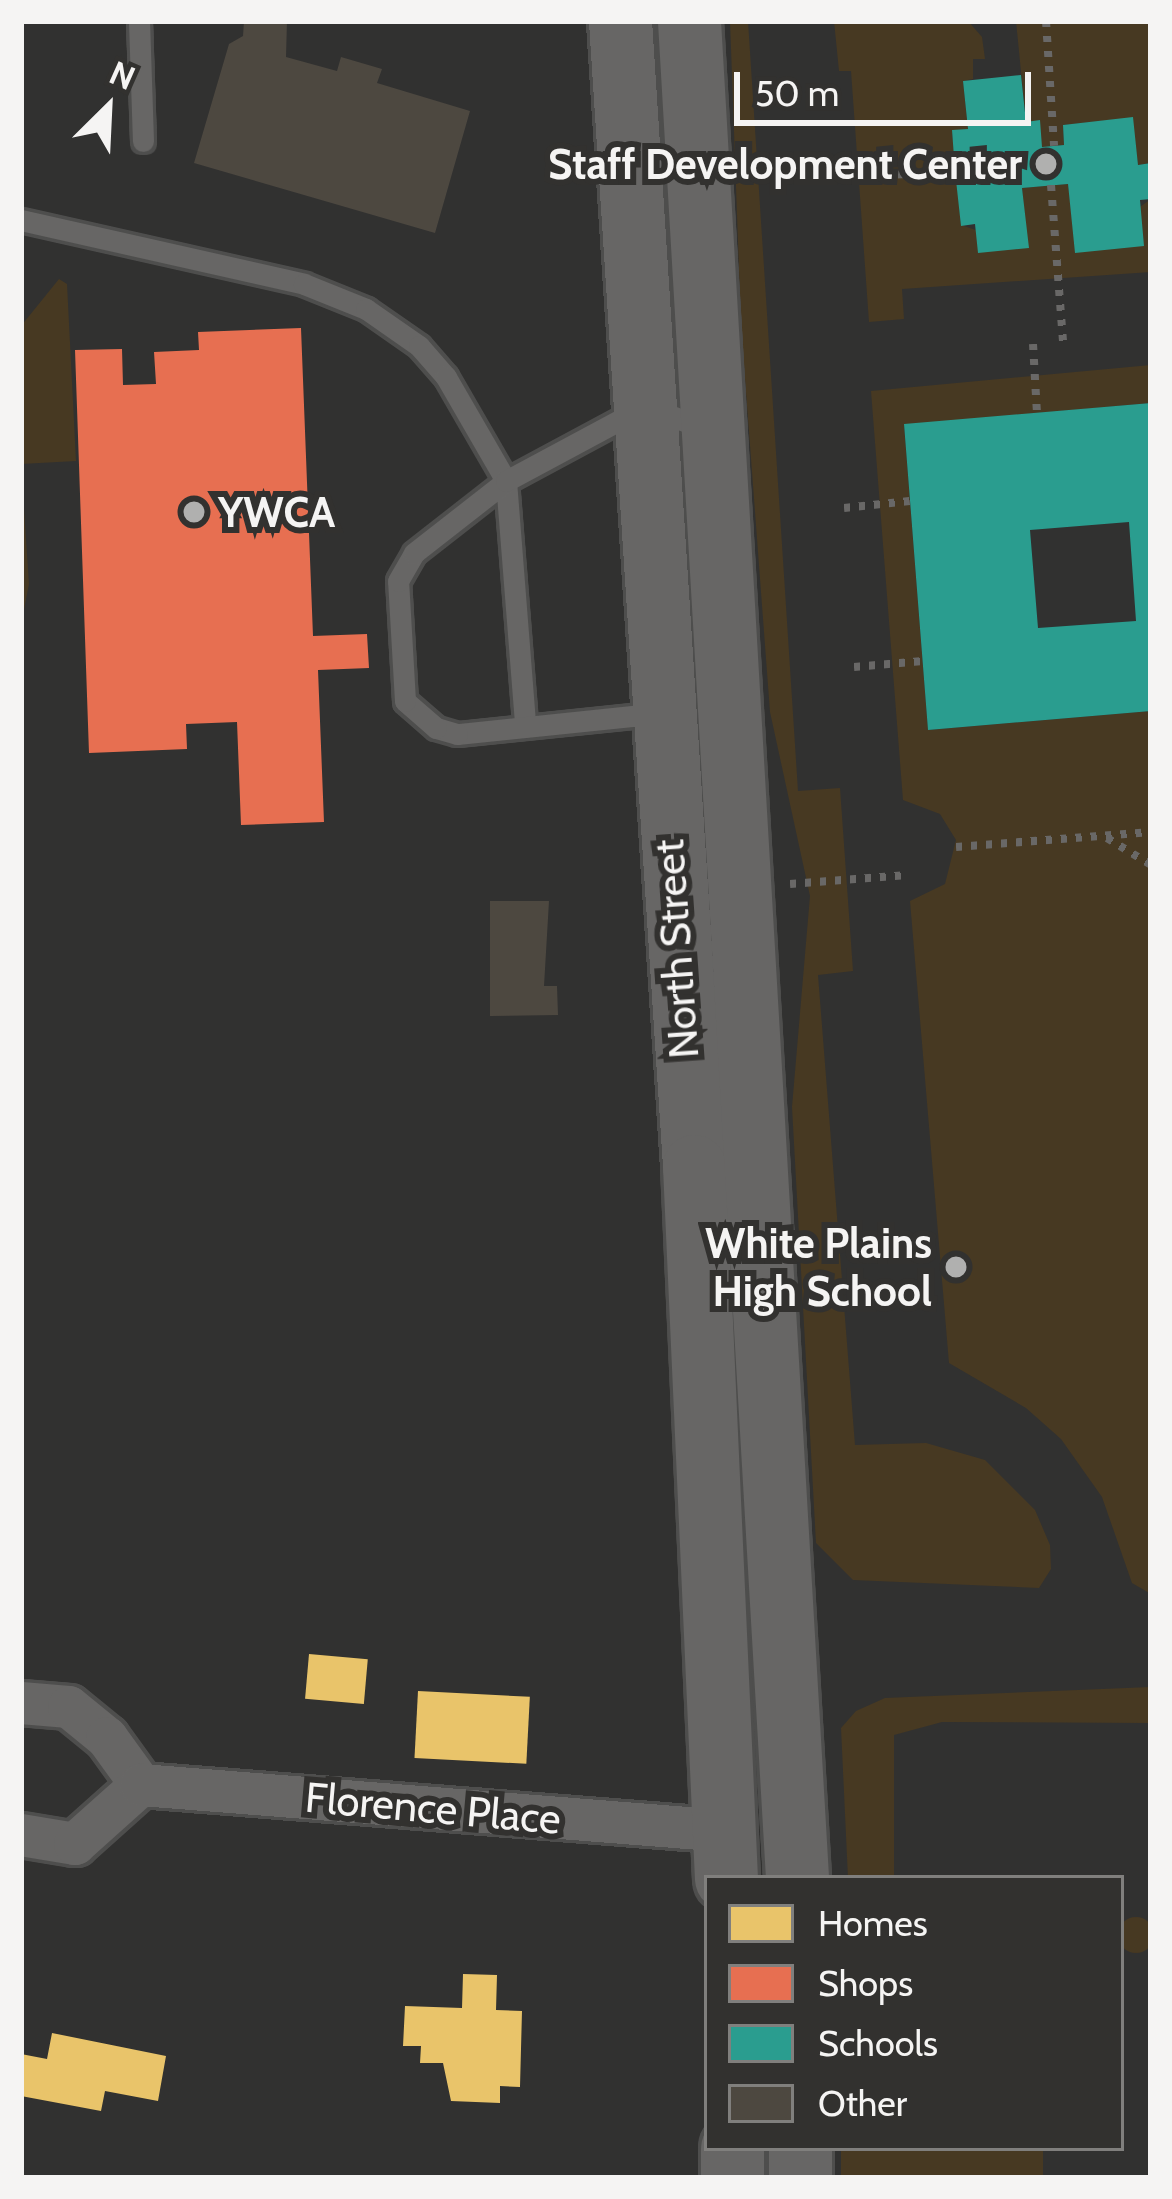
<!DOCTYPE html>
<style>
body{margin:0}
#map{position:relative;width:1172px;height:2199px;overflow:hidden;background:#313130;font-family:Cabin,sans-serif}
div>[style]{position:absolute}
.green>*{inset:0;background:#473922;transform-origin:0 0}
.round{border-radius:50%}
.homes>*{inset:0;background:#e9c46a;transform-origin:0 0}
.shops>*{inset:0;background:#e76f51}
.schools>*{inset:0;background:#2a9d8f}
.building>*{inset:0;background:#4d4840}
.path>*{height:8px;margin-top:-4px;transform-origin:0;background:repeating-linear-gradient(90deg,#696867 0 6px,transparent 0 15px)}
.roads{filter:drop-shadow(3px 0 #4e4e4d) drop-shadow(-3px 0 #4e4e4d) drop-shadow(0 3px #4e4e4d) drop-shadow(0 -3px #4e4e4d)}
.lane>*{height:21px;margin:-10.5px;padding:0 10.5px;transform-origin:10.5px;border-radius:10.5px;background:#676665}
.street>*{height:42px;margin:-21px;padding:0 21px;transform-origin:21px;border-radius:21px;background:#676665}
.secondary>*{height:63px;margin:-31.5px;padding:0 31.5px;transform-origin:31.5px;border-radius:31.5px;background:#676665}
.dots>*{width:33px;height:33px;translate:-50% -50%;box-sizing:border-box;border:6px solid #32312f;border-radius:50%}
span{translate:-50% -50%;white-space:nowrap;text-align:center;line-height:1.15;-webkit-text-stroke:12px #32312f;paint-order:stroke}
.poi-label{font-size:42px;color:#f5f4f3;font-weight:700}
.right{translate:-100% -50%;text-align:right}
.left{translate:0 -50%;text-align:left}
.street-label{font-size:42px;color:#f5f4f3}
.frame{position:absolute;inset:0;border:24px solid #f5f4f3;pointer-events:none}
.legend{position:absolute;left:704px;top:1875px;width:420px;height:276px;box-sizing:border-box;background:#32312f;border:3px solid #807f7d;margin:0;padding:15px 21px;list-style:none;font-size:36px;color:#f5f4f3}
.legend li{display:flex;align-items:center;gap:24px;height:60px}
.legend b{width:60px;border:3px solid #807f7d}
.north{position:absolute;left:48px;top:48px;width:120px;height:120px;-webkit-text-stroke:9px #32312f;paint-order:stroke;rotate:24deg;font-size:33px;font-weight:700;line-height:48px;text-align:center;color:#f5f4f3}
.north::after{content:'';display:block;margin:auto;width:42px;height:54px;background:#f5f4f3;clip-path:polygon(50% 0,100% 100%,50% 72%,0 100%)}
.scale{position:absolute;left:734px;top:72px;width:297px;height:54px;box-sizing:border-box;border:6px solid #f5f4f3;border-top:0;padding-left:15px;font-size:36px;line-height:42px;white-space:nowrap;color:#f5f4f3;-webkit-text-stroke:9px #32312f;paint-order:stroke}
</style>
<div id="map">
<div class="green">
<div style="clip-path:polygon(730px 21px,748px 21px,798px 791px,840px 788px,853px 971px,818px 975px,855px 1445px,926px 1443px,985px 1460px,1035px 1510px,1050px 1545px,1051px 1569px,1039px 1588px,853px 1580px,816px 1543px,792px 1107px,810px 896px,770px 712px,741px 325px)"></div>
<div style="clip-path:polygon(834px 21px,968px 21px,982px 37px,985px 59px,973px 59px,973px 79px,963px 81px,968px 129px,952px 131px,961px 225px,1028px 248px,1022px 188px,1068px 184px,1076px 253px,1151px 199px,1151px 272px,902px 289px,904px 319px,869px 322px,851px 71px,839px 71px)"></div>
<div style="clip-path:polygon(1016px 21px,1151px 21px,1151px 163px,1138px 165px,1132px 118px,1063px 125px,1064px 145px,1042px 147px,1026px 122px)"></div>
<div style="clip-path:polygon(59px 279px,67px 284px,76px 461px,21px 464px,29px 584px,21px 625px,21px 326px)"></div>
<div style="clip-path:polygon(1151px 365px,1151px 403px,904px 425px,928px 730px,1151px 711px,1151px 1594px,1132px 1583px,1102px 1497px,1061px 1439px,1026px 1408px,949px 1363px,910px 901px,945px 884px,956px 840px,940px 814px,903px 800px,871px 391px)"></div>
<div style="clip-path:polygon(1151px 1687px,1151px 1723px,942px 1722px,894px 1735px,894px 1878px,848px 1878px,841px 1728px,856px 1711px,885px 1698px)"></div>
<div class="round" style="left:1118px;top:1917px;width:36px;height:36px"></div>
<div style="left:841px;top:2148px;width:202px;height:30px"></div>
</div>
<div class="homes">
<div style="left:309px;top:1654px;width:59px;height:45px;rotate:5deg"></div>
<div style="left:418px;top:1691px;width:112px;height:67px;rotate:3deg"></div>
<div style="clip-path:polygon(463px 1974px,497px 1975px,496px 2010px,522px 2011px,520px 2087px,500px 2086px,500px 2103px,451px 2101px,443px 2063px,420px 2063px,421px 2046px,403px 2046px,405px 2006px,462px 2008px)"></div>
<div style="clip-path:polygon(52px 2033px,166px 2056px,158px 2101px,105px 2091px,101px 2111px,21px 2096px,21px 2054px,47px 2059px)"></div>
</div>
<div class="shops">
<div style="clip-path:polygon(301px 328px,313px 636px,367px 634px,369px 668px,318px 670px,324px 822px,241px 825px,237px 722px,186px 724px,187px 749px,89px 753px,75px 350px,122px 349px,123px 385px,156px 384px,154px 352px,199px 350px,198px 332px)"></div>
</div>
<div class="schools">
<div style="clip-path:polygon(1021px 75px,1026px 122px,1040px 120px,1042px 147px,1064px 145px,1063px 125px,1133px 117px,1138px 165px,1151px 163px,1151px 199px,1140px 200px,1144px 246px,1075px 253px,1068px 184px,1022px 188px,1029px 248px,978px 253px,975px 224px,961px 226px,955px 171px,952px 130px,968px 129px,963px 81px)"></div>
<div style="clip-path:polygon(evenodd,1151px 403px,1151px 711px,928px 730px,904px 424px,1151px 403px,1129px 522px,1136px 621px,1038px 628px,1030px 530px,1129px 522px)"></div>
</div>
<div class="building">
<div style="clip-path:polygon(244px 21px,287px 21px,286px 57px,337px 71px,341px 57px,382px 69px,377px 83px,470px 111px,435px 233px,194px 163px,229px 44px,243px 36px)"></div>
<div style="clip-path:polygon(490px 901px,549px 901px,544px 986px,557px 986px,558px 1015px,490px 1016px)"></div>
</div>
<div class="path">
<div style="left:1046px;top:21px;width:125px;rotate:86.3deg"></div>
<div style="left:823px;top:179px;width:132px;rotate:-3.5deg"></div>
<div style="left:1051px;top:185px;width:157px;rotate:85.6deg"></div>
<div style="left:1033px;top:344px;width:69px;rotate:86.7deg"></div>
<div style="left:844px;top:508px;width:66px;rotate:-6.1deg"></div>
<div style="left:854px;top:667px;width:69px;rotate:-5deg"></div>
<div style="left:1107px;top:838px;width:52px;rotate:31.5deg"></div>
<div style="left:956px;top:847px;width:196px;rotate:-4.4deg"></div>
<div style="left:790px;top:884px;width:118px;rotate:-4.4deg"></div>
</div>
<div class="roads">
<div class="lane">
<div style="left:139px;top:21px;width:120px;rotate:88.1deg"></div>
<div style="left:21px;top:220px;width:290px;rotate:12.7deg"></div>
<div style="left:304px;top:284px;width:67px;rotate:22deg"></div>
<div style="left:366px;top:309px;width:65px;rotate:34.9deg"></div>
<div style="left:419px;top:346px;width:41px;rotate:48.9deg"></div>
<div style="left:446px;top:377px;width:120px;rotate:60deg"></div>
<div style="left:506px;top:481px;width:245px;rotate:85.5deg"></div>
<div style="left:661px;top:713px;width:205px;rotate:174.1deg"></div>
<div style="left:457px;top:734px;width:22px;rotate:-164deg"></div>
<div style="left:436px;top:728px;width:41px;rotate:-138.9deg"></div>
<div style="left:405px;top:701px;width:120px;rotate:-93.3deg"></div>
<div style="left:398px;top:581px;width:32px;rotate:-60deg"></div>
<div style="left:414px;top:553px;width:117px;rotate:-38deg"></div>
<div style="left:506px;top:481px;width:159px;rotate:-28.2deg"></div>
<div style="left:646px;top:406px;width:63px;rotate:21.3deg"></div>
</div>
<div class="street">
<div style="left:21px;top:1703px;width:48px;rotate:4.8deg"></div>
<div style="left:69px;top:1707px;width:49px;rotate:39.2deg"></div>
<div style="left:107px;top:1738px;width:58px;rotate:54.1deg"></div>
<div style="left:21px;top:1835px;width:55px;rotate:9.5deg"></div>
<div style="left:75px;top:1844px;width:89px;rotate:-41.8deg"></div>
<div style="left:141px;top:1785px;width:586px;rotate:4.5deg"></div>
</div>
<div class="secondary">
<div style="left:620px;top:21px;width:1147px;rotate:86.3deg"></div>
<div style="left:694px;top:1166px;width:713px;rotate:87.43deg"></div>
<div style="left:689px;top:21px;width:1860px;rotate:86.67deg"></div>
<div style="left:732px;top:2148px;width:30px;rotate:90deg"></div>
<div style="left:800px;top:2148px;width:30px;rotate:90deg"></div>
</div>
</div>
<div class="dots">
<div style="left:1046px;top:164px;background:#b0b0af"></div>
<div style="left:194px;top:512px;background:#b0b0af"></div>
<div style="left:956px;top:1267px;background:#b0b0af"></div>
</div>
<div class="poi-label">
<span class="right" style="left:1022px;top:164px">Staff Development Center</span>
<span class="left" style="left:218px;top:512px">YWCA</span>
<span class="right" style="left:932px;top:1267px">White Plains<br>High School</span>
</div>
<div class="street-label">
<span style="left:676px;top:949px;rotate:-94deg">North Street</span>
<span style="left:433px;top:1808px;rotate:5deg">Florence Place</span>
</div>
<div class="frame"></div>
<ul class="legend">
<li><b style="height:33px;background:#e9c46a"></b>Homes</li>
<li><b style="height:33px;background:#e76f51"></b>Shops</li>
<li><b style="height:33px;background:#2a9d8f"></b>Schools</li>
<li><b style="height:33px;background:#4d4840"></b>Other</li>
</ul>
<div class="north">N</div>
<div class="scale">50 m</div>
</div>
